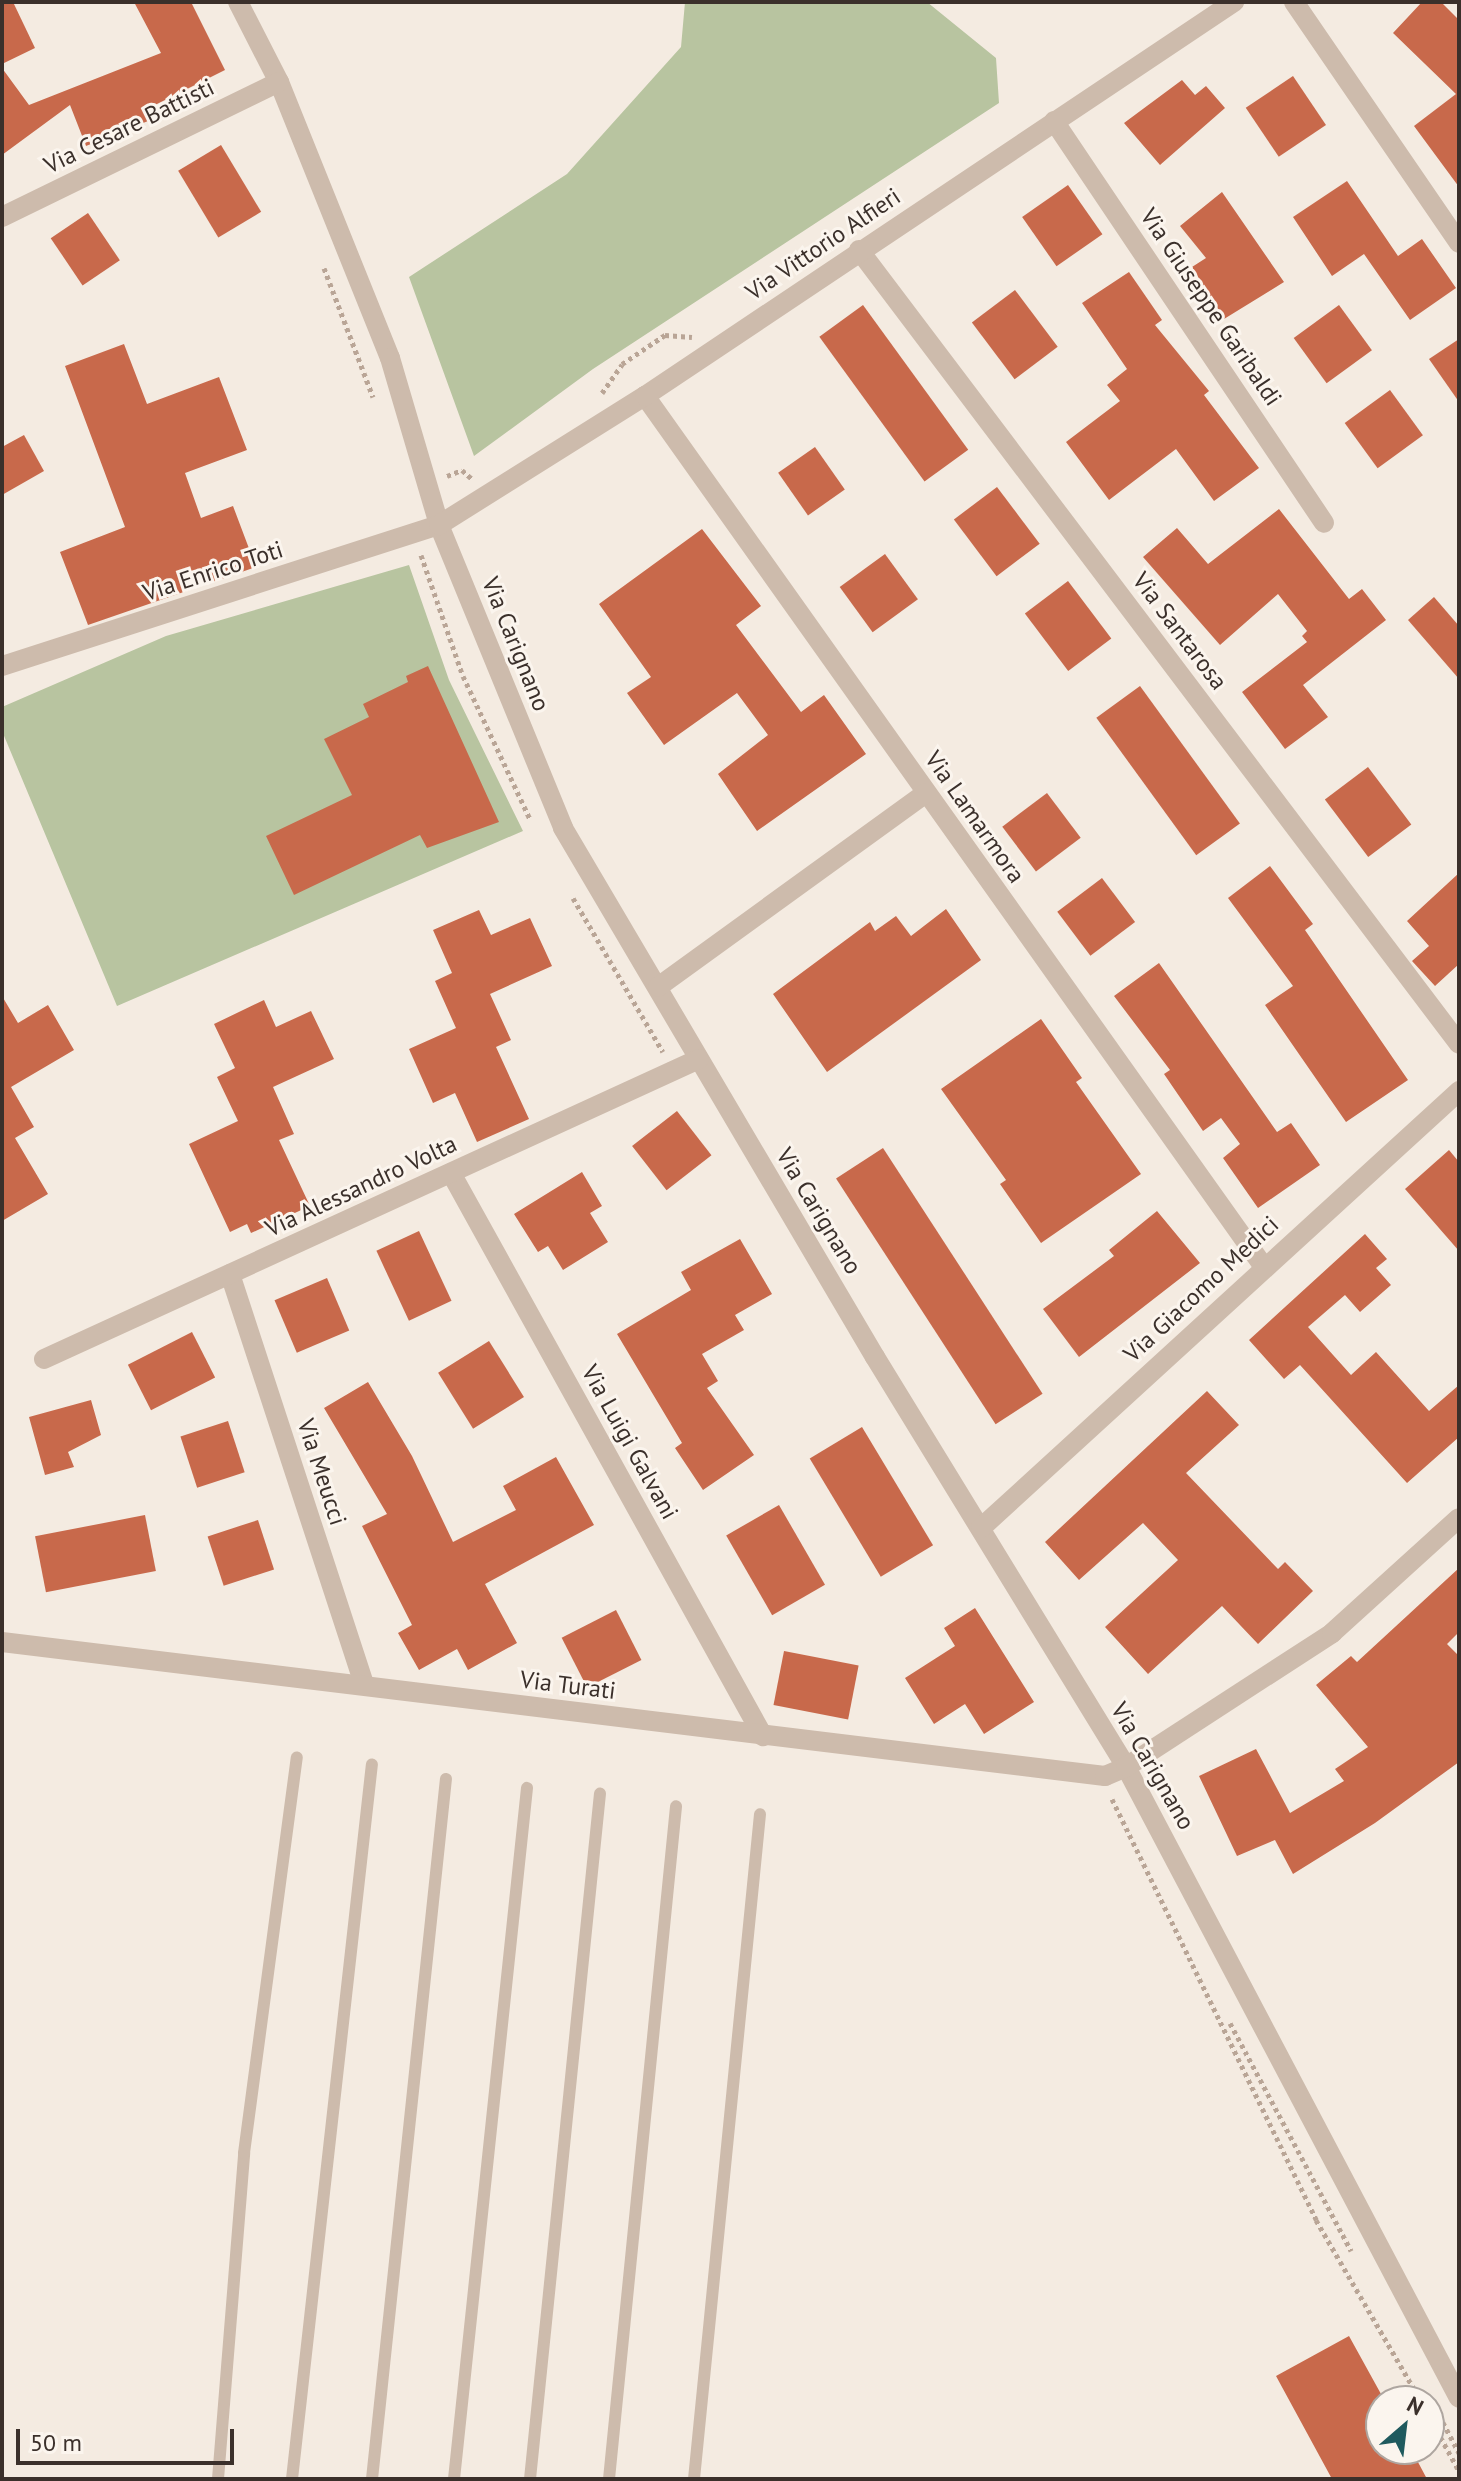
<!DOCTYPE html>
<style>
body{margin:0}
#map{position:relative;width:1461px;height:2481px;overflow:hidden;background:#f4ebe1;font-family:"PT Sans",sans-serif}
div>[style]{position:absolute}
.green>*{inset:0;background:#b8c4a0}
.building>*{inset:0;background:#c8694b;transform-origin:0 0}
.path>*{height:5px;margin-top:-2.5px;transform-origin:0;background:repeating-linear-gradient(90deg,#b9a596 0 4px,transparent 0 8px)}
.lane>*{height:12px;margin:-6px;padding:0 6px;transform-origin:6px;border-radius:6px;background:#cdbbac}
.street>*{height:20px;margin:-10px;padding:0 10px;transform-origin:10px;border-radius:10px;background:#cdbbac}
span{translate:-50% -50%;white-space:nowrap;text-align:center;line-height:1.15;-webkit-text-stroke:6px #fbf5ee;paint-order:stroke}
.street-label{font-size:24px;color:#3b302b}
.frame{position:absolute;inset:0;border:4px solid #3b302b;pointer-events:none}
.north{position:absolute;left:1365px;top:2385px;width:80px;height:80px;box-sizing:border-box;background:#fbf5ee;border:2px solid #aea6a0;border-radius:50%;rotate:28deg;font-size:22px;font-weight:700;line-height:32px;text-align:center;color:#3b302b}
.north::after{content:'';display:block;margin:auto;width:28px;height:36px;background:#1f5a5e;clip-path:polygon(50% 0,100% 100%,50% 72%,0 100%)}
.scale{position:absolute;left:16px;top:2429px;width:218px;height:36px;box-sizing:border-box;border:4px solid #3b302b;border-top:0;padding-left:10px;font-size:24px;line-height:28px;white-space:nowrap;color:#3b302b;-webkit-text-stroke:6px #fbf5ee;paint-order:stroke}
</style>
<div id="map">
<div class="green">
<div style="clip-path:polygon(685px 2px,927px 2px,996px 58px,999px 103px,593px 369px,474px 456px,409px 277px,567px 174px,681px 47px)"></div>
<div style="clip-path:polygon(409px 565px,449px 680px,523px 831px,117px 1006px,2px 731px,2px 707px,166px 636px)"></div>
</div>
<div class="building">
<div style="clip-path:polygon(2px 2px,13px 2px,35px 48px,2px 64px)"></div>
<div style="clip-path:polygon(134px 2px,191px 2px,225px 70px,153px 106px,158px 117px,86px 146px,70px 105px,2px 155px,2px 68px,29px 105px,161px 53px)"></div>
<div style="clip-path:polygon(1422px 2px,1441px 2px,1459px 20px,1459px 187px,1414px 126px,1456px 94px,1393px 33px)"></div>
<div style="left:1293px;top:76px;width:59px;height:57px;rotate:56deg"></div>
<div style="clip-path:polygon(1182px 80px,1195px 95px,1206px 86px,1225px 108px,1160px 165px,1124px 123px)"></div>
<div style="left:221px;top:145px;width:78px;height:50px;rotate:59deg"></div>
<div style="clip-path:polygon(1347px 181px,1398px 256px,1422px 239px,1456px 288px,1410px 320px,1364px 254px,1332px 276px,1293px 217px)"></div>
<div style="left:1068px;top:185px;width:60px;height:56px;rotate:55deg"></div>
<div style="clip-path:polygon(1222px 192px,1284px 282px,1224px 319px,1192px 267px,1206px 258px,1180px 226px)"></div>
<div style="left:88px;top:213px;width:57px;height:45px;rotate:56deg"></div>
<div style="clip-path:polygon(1129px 272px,1162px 320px,1155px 325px,1209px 391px,1204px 395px,1259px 468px,1214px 501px,1176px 449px,1109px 500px,1066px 442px,1120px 401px,1107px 385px,1127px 369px,1082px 303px)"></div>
<div style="left:1015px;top:290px;width:71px;height:54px;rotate:53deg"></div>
<div style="left:863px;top:305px;width:179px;height:54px;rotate:54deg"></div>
<div style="left:1339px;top:305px;width:56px;height:56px;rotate:54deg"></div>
<div style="clip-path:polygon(1459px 339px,1459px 402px,1429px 359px)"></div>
<div style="clip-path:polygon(124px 344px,147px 404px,219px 377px,247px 450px,185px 473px,201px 518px,233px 506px,256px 567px,88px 625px,60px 552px,125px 527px,65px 366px)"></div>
<div style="left:1390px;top:390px;width:56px;height:56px;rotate:54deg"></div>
<div style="clip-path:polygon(24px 435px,44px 471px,2px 495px,2px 447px)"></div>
<div style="left:815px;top:447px;width:52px;height:45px;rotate:55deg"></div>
<div style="left:997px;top:487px;width:71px;height:54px;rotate:53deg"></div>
<div style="clip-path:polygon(1279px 509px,1349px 599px,1362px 589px,1386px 620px,1303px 685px,1328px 717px,1285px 749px,1242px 692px,1307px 642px,1302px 636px,1307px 631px,1278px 594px,1220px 645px,1143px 557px,1177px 528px,1208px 564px)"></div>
<div style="clip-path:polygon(702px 529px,761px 606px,736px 625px,801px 712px,824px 695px,866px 754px,757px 831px,718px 774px,768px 735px,737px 693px,664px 745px,627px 693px,651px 677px,599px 604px)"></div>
<div style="left:885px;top:554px;width:56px;height:56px;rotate:54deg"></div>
<div style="left:1068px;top:581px;width:72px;height:54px;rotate:53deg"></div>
<div style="clip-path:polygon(1434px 597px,1459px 626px,1459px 679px,1408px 620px)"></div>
<div style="clip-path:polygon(428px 666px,499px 822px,427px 848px,420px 835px,294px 895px,266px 836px,352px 795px,324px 739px,369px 717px,363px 704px,408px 682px,406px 676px)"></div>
<div style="left:1140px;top:686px;width:170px;height:54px;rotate:54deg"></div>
<div style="left:1368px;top:767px;width:72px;height:54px;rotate:53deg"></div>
<div style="left:1047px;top:793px;width:56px;height:56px;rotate:53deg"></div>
<div style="clip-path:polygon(1270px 866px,1313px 924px,1305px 930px,1408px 1080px,1346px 1122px,1265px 1005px,1293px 986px,1228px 898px)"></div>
<div style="clip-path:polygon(1459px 873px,1459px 964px,1435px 986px,1412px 961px,1429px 946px,1407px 921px)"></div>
<div style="left:1102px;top:878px;width:55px;height:56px;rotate:53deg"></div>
<div style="clip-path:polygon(946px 909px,981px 960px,827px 1072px,773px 994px,870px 922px,875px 931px,896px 916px,911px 936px)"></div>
<div style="clip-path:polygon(479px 910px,491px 935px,530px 918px,552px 966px,490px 994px,511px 1040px,496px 1047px,529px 1119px,477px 1142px,455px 1093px,433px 1103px,409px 1049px,456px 1028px,435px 981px,452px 973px,433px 930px)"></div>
<div style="clip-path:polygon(1159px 963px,1277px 1132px,1291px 1123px,1320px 1165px,1258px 1208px,1223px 1158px,1240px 1144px,1221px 1118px,1203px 1131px,1164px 1074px,1170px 1070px,1114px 996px)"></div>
<div style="clip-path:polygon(2px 996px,18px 1023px,48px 1005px,74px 1050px,11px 1087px,34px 1127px,15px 1138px,48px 1194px,2px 1221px)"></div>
<div style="clip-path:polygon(264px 1000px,276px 1027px,311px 1011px,334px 1059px,273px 1087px,294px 1134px,279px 1140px,310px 1206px,251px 1233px,247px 1224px,230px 1232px,189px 1144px,238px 1121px,217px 1077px,235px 1068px,214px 1024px)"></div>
<div style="clip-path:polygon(1041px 1019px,1082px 1078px,1076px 1082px,1141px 1174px,1041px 1243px,1000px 1184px,1006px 1180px,941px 1089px)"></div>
<div style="left:677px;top:1111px;width:56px;height:57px;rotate:52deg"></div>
<div style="left:883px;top:1148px;width:293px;height:56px;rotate:57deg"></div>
<div style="clip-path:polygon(1449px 1150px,1459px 1162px,1459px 1251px,1405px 1189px)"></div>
<div style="clip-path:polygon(582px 1172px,602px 1206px,590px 1213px,608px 1242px,563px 1270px,548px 1246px,538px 1252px,514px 1214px)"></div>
<div style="clip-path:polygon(1157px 1211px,1200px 1263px,1079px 1357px,1043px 1309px,1114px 1256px,1109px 1250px)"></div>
<div style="left:419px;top:1231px;width:77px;height:47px;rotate:65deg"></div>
<div style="clip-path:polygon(1365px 1234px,1387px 1259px,1376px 1268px,1391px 1285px,1360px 1312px,1345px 1295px,1308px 1327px,1351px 1375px,1376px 1352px,1429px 1411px,1459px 1385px,1459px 1437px,1407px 1483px,1300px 1365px,1284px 1379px,1249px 1340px)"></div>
<div style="clip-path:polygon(740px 1239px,772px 1294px,735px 1315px,744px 1330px,702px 1354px,718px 1381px,707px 1388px,754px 1455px,703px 1490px,675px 1448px,682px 1443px,617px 1334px,691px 1290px,681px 1272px)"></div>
<div style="left:327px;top:1278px;width:57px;height:57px;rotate:67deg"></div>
<div style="left:192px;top:1332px;width:51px;height:72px;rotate:63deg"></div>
<div style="left:489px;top:1341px;width:66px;height:60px;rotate:58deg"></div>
<div style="clip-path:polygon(368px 1382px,412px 1456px,453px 1542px,516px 1510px,503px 1486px,556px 1457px,594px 1525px,485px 1584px,517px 1643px,468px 1670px,457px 1649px,419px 1670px,398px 1633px,412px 1625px,362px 1526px,387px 1514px,324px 1408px)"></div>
<div style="clip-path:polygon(1207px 1391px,1239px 1425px,1186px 1473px,1278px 1569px,1285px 1562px,1313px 1591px,1258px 1644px,1222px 1606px,1148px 1674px,1105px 1627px,1178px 1560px,1143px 1523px,1079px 1580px,1045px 1542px)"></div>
<div style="clip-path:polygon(91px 1400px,101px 1435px,68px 1452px,74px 1467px,45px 1475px,29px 1417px)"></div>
<div style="left:228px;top:1421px;width:54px;height:50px;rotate:72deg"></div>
<div style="left:862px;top:1427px;width:138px;height:61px;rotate:59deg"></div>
<div style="left:779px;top:1505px;width:92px;height:61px;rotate:60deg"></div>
<div style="left:145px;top:1515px;width:57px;height:112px;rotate:79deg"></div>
<div style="left:258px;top:1520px;width:52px;height:53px;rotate:72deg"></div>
<div style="clip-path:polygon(1459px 1568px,1459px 1632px,1447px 1644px,1459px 1656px,1459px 1762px,1375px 1823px,1293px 1874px,1275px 1840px,1237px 1856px,1199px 1776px,1256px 1749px,1290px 1813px,1344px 1781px,1335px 1769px,1368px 1747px,1316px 1685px,1351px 1656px,1357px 1662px)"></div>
<div style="clip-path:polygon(975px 1608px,1034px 1702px,984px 1734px,965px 1704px,934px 1724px,905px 1678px,955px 1646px,944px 1628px)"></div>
<div style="left:616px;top:1610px;width:56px;height:61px;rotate:63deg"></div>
<div style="left:784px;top:1651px;width:76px;height:55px;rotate:11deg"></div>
<div style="clip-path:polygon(1349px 2336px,1381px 2394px,1381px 2449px,1411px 2449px,1427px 2479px,1332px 2479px,1276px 2376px)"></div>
</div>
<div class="path">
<div style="left:324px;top:268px;width:138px;rotate:69.2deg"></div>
<div style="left:602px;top:393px;width:35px;rotate:-55deg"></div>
<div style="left:622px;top:364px;width:52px;rotate:-34deg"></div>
<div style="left:665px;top:335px;width:27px;rotate:4deg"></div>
<div style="left:447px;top:476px;width:16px;rotate:-22deg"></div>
<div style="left:462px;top:470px;width:13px;rotate:42deg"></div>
<div style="left:421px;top:555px;width:128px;rotate:70.9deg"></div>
<div style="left:463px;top:676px;width:158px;rotate:64.9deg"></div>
<div style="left:573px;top:898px;width:178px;rotate:59.7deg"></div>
<div style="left:1112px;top:1799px;width:468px;rotate:64.1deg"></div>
<div style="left:1316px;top:2220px;width:209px;rotate:59.9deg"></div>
<div style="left:1230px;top:2023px;width:258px;rotate:62deg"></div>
<div style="left:1439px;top:2415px;width:43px;rotate:62.2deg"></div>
<div style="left:1429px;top:2416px;width:63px;rotate:61.4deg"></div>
</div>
<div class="lane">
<div style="left:218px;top:2479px;width:327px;rotate:-85.4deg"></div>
<div style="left:244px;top:2153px;width:399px;rotate:-82.4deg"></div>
<div style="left:292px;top:2479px;width:719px;rotate:-83.62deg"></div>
<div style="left:372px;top:2479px;width:704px;rotate:-83.97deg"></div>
<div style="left:454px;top:2479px;width:695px;rotate:-83.97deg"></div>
<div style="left:530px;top:2479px;width:689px;rotate:-84.17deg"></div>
<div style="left:609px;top:2479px;width:676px;rotate:-84.31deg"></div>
<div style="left:694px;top:2479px;width:668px;rotate:-84.33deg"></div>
</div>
<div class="street">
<div style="left:238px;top:2px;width:90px;rotate:62.9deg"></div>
<div style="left:279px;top:82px;width:297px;rotate:68.1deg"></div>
<div style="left:390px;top:358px;width:174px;rotate:73.6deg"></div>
<div style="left:439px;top:525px;width:327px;rotate:67.7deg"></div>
<div style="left:563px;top:828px;width:614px;rotate:59.47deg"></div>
<div style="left:875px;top:1357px;width:481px;rotate:58.5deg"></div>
<div style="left:1126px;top:1767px;width:713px;rotate:62.18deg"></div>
<div style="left:1294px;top:2px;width:292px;rotate:55.6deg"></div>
<div style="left:1054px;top:121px;width:484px;rotate:56.1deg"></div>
<div style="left:2px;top:217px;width:308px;rotate:-26deg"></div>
<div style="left:859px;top:250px;width:995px;rotate:52.92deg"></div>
<div style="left:645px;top:396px;width:1069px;rotate:54.6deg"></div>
<div style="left:2px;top:666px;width:459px;rotate:-17.9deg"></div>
<div style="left:439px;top:525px;width:243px;rotate:-32.1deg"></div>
<div style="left:645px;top:396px;width:709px;rotate:-33.78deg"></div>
<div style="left:658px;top:987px;width:331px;rotate:-35.9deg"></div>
<div style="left:451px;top:1173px;width:644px;rotate:61.01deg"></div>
<div style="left:230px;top:1274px;width:432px;rotate:71.9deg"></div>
<div style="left:44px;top:1359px;width:720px;rotate:-24.61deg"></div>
<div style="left:981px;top:1528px;width:648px;rotate:-42.43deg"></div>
<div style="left:2px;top:1642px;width:1111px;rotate:6.93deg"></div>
<div style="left:1105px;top:1776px;width:23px;rotate:-23deg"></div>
<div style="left:1126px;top:1767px;width:246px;rotate:-33deg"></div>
<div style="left:1332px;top:1633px;width:171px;rotate:-42.2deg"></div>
</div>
<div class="street-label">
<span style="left:129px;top:126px;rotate:-26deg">Via Cesare Battisti</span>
<span style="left:823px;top:244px;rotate:-34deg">Via Vittorio Alfieri</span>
<span style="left:1211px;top:307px;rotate:56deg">Via Giuseppe Garibaldi</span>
<span style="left:213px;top:571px;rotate:-18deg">Via Enrico Toti</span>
<span style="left:1180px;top:631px;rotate:53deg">Via Santarosa</span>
<span style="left:516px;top:644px;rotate:68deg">Via Carignano</span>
<span style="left:975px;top:817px;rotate:55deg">Via Lamarmora</span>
<span style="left:361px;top:1186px;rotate:-25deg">Via Alessandro Volta</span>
<span style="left:819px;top:1211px;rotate:59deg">Via Carignano</span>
<span style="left:1201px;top:1289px;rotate:-43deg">Via Giacomo Medici</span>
<span style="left:630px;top:1442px;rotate:61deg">Via Luigi Galvani</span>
<span style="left:322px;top:1472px;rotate:72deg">Via Meucci</span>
<span style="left:568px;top:1685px;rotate:7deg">Via Turati</span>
<span style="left:1153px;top:1766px;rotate:60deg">Via Carignano</span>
</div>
<div class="frame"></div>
<div class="north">N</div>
<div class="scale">50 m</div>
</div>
